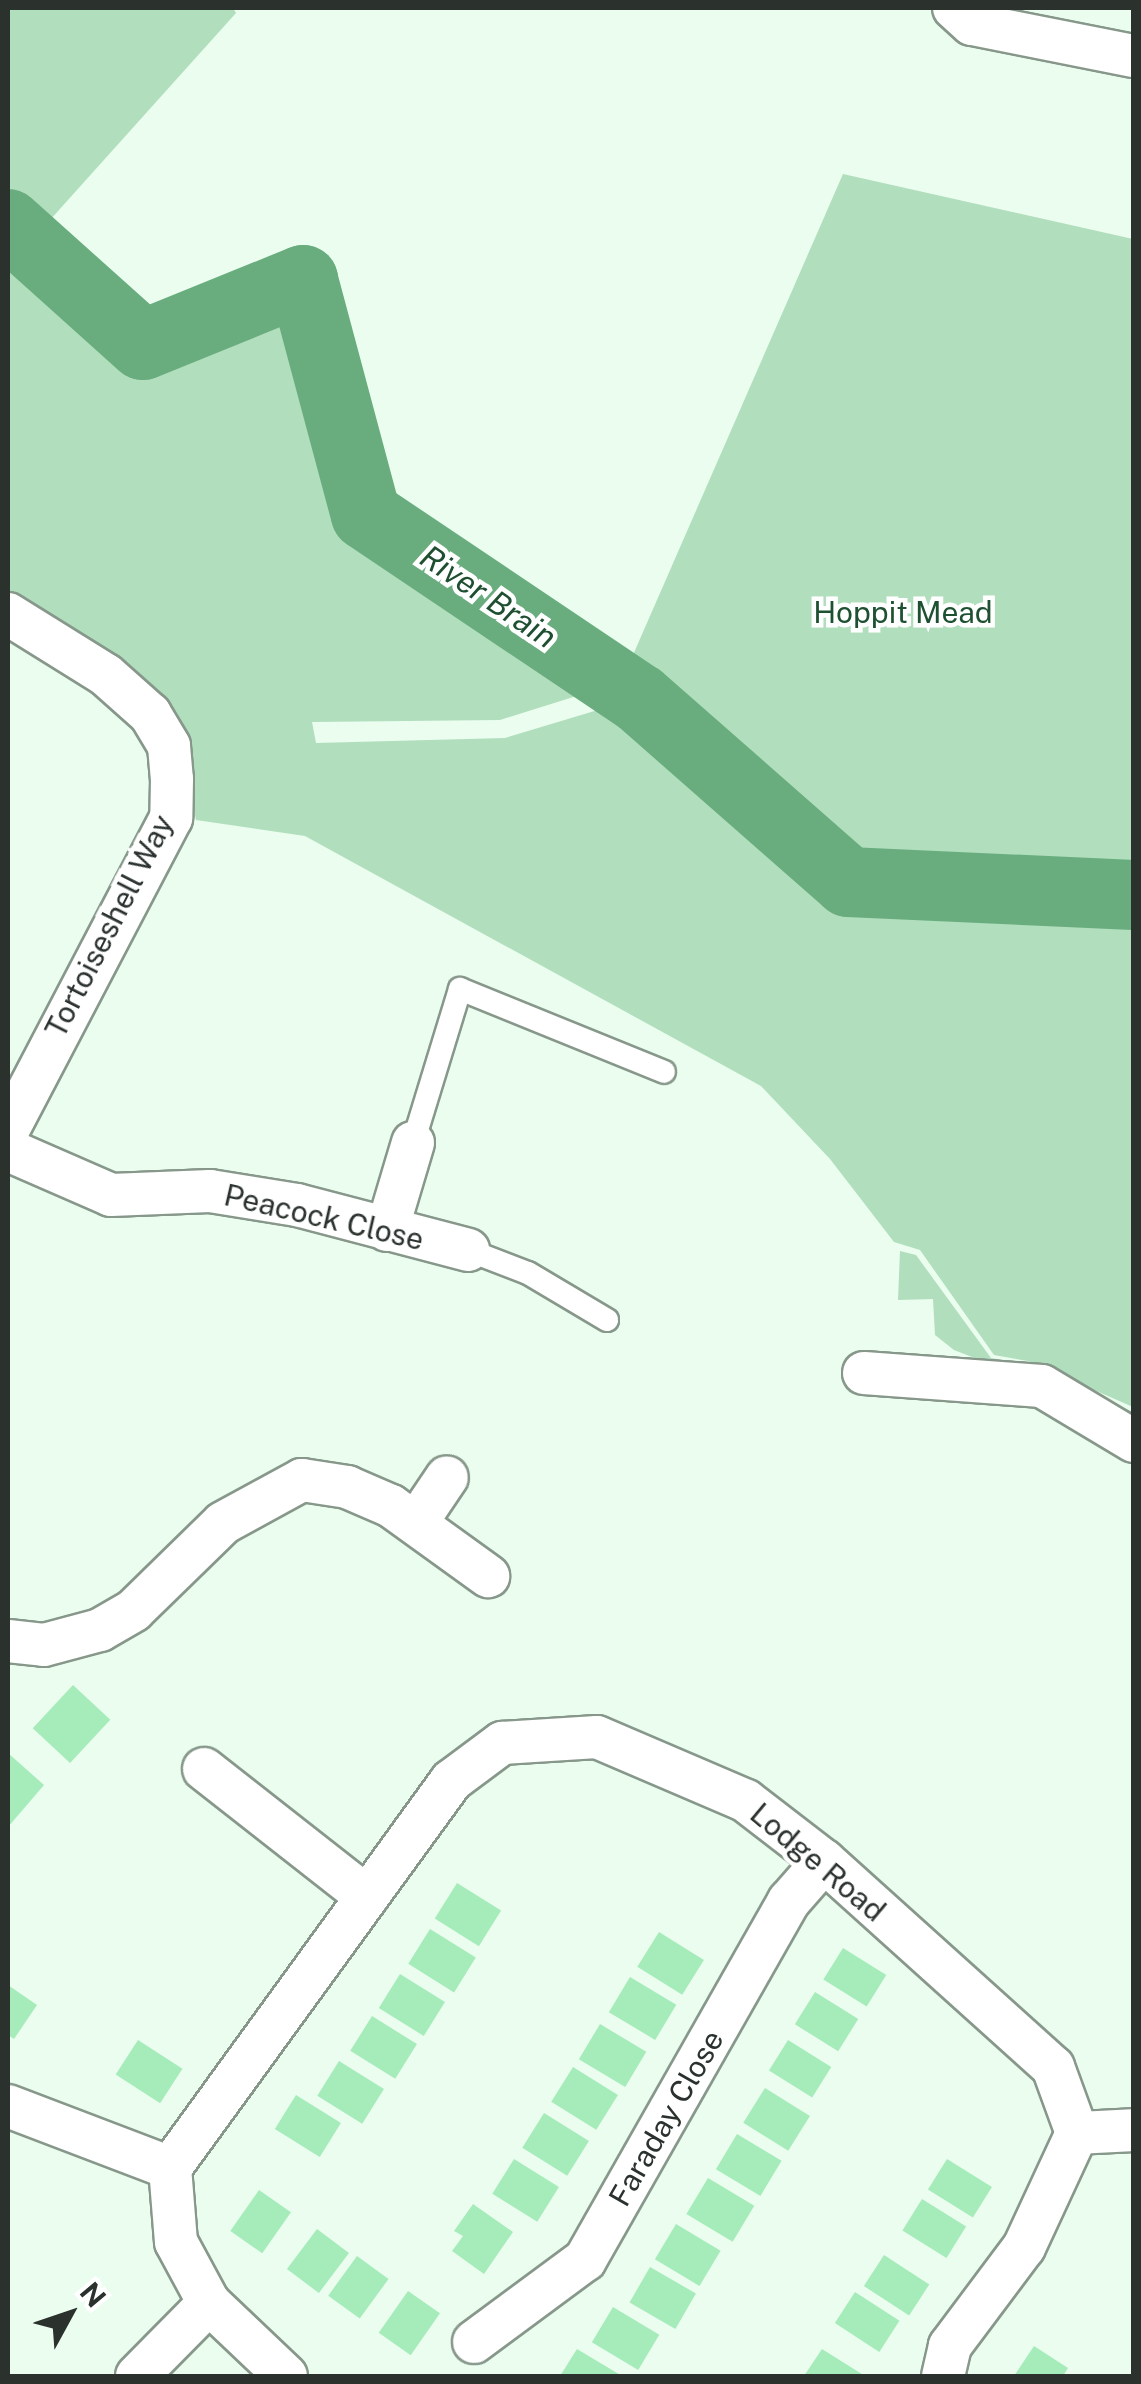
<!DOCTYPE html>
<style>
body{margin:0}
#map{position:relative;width:1141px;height:2384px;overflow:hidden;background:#eafdef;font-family:"Public Sans",sans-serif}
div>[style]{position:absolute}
.green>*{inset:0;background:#b1debd}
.river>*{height:70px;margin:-35px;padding:0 35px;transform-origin:35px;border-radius:35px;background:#69ad7e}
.building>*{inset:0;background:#a6ecba;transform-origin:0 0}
.roads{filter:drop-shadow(2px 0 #87988b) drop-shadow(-2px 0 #87988b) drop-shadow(0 2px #87988b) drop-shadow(0 -2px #87988b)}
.lane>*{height:22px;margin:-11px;padding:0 11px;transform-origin:11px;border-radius:11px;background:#fff}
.street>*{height:42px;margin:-21px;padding:0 21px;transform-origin:21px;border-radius:21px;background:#fff}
span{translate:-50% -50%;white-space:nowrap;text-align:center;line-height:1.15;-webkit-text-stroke:9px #fff;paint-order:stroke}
.park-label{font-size:30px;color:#1e5131}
.street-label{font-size:30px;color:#2b322d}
.water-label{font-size:32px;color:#1d4f30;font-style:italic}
.frame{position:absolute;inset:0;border:10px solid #2b322d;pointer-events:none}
.north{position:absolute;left:20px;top:2264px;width:100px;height:100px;-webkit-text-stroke:8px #fff;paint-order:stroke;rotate:50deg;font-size:28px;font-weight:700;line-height:40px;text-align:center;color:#2b322d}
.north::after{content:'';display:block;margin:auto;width:35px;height:45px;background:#2b322d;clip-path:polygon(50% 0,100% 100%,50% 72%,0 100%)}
</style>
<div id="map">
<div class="green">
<div style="clip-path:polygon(8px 8px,233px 8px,236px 13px,23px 250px,146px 354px,295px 294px,360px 525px,602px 688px,500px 720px,312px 722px,316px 743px,505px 738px,621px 703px,841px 893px,1133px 907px,1133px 1407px,1028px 1361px,994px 1355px,920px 1250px,894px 1242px,830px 1159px,761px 1086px,305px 836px,196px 820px,179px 738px,8px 619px)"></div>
<div style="clip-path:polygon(843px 174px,1133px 239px,1133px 880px,848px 882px,626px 671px)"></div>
<div style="clip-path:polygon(900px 1251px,916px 1255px,991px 1358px,1026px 1364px,1133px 1412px,1133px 1419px,954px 1350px,935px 1335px,933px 1299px,898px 1300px)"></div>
</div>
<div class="river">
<div style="left:8px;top:224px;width:181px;rotate:41.9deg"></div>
<div style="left:143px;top:345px;width:173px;rotate:-22.1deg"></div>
<div style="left:303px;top:280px;width:243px;rotate:75deg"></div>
<div style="left:366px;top:515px;width:330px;rotate:33.9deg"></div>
<div style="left:640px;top:699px;width:277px;rotate:41.3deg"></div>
<div style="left:848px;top:882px;width:286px;rotate:2.6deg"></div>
</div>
<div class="building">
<div style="left:73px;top:1685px;width:51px;height:59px;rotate:43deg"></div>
<div style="clip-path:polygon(8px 1753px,44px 1785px,8px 1827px)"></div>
<div style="left:457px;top:1883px;width:52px;height:42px;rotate:32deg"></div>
<div style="left:430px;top:1929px;width:54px;height:41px;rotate:32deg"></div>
<div style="left:659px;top:1932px;width:53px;height:41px;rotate:32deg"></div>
<div style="left:843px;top:1948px;width:51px;height:37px;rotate:32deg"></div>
<div style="left:400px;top:1974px;width:53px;height:40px;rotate:32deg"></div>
<div style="left:630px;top:1977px;width:54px;height:41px;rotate:31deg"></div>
<div style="clip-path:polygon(8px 1985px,37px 2005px,14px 2039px,8px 2035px)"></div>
<div style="left:815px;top:1992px;width:51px;height:38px;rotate:32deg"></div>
<div style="left:372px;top:2016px;width:53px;height:41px;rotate:32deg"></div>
<div style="left:600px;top:2024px;width:54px;height:41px;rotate:31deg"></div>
<div style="left:138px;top:2040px;width:53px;height:41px;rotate:33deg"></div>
<div style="left:788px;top:2040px;width:51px;height:36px;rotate:32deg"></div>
<div style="left:339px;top:2061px;width:53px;height:41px;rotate:32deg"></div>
<div style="left:573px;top:2067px;width:53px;height:41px;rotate:32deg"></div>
<div style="left:765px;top:2088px;width:53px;height:41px;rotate:32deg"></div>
<div style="left:296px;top:2095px;width:53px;height:40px;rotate:32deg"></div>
<div style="left:544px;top:2113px;width:53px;height:41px;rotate:32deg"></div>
<div style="left:737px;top:2134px;width:52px;height:41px;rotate:31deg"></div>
<div style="left:514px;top:2159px;width:53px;height:41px;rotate:32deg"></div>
<div style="left:947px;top:2159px;width:53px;height:36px;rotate:32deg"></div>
<div style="left:708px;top:2178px;width:54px;height:42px;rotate:31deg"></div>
<div style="left:259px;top:2190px;width:39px;height:50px;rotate:35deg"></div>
<div style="left:922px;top:2199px;width:52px;height:37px;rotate:32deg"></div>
<div style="clip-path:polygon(473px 2204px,513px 2232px,484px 2274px,452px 2251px,463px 2236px,454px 2231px)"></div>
<div style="left:676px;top:2224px;width:52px;height:41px;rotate:31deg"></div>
<div style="left:317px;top:2229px;width:40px;height:50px;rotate:37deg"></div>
<div style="left:884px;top:2255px;width:54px;height:37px;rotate:33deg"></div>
<div style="left:357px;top:2256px;width:39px;height:49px;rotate:36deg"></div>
<div style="left:650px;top:2267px;width:53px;height:41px;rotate:30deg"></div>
<div style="left:408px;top:2291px;width:39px;height:51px;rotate:35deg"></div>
<div style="left:855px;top:2292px;width:53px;height:37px;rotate:33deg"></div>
<div style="left:613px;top:2307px;width:54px;height:41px;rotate:31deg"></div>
<div style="clip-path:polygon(1034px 2346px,1068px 2368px,1063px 2376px,1014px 2376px)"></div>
<div style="clip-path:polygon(577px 2349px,622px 2376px,560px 2376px)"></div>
<div style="clip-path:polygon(822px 2349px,865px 2376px,804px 2376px)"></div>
</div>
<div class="roads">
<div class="lane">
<div style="left:413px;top:1143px;width:161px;rotate:-73deg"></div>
<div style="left:460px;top:989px;width:220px;rotate:22.1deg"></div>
<div style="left:468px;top:1250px;width:64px;rotate:21deg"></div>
<div style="left:528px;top:1273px;width:92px;rotate:30.7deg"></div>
</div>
<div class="street">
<div style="left:954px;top:8px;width:24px;rotate:42deg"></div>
<div style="left:972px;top:24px;width:165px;rotate:11.2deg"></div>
<div style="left:8px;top:614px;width:115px;rotate:31.9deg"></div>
<div style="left:106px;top:675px;width:59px;rotate:41.6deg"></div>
<div style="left:150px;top:714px;width:37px;rotate:59deg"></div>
<div style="left:169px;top:746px;width:33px;rotate:85deg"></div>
<div style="left:172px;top:779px;width:39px;rotate:91deg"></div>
<div style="left:171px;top:818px;width:352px;rotate:117.6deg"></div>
<div style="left:8px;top:1150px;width:112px;rotate:23.6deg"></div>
<div style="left:111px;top:1195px;width:99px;rotate:-2.3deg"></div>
<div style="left:210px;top:1191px;width:88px;rotate:9.1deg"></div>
<div style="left:297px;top:1205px;width:177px;rotate:14.7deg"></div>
<div style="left:387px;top:1230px;width:91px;rotate:-73.4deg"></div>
<div style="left:864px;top:1373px;width:178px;rotate:4.2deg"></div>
<div style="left:1042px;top:1386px;width:107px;rotate:30.9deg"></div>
<div style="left:416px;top:1523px;width:55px;rotate:-56deg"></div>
<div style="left:8px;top:1641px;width:36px;rotate:6deg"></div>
<div style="left:44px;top:1645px;width:58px;rotate:-15deg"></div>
<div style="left:100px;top:1630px;width:39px;rotate:-30deg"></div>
<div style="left:134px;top:1610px;width:124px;rotate:-44.3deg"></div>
<div style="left:223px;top:1523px;width:90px;rotate:-28.6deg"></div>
<div style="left:302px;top:1480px;width:46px;rotate:8.8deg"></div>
<div style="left:347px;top:1487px;width:48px;rotate:23.4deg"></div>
<div style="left:391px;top:1506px;width:120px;rotate:35.8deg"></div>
<div style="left:204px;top:1769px;width:207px;rotate:38.1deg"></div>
<div style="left:8px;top:2106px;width:173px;rotate:20.9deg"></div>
<div style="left:1077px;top:2133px;width:57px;rotate:-3deg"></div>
<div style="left:474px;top:2342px;width:138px;rotate:-36.5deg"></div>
<div style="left:585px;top:2260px;width:413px;rotate:-60.4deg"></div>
<div style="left:789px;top:1901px;width:53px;rotate:-48.8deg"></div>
<div style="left:137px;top:2376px;width:103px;rotate:-45.4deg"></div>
<div style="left:286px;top:2376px;width:106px;rotate:-136.5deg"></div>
<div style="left:209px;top:2303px;width:69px;rotate:-118.4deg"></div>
<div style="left:176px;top:2242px;width:74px;rotate:-94.6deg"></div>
<div style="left:170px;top:2168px;width:478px;rotate:-54deg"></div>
<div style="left:451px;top:1781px;width:64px;rotate:-36.7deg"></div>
<div style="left:502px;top:1743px;width:95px;rotate:-3.6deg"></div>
<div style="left:597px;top:1737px;width:162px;rotate:23.2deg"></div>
<div style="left:746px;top:1801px;width:98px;rotate:37.6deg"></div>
<div style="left:824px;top:1861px;width:308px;rotate:42deg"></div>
<div style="left:1053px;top:2067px;width:70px;rotate:70deg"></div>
<div style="left:1077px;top:2133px;width:126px;rotate:114.9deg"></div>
<div style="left:1024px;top:2247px;width:124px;rotate:126.8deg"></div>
<div style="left:950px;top:2346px;width:31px;rotate:103deg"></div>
</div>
</div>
<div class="park-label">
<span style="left:903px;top:612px">Hoppit Mead</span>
</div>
<div class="street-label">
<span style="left:109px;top:926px;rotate:-63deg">Tortoiseshell Way</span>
<span style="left:324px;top:1217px;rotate:13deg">Peacock Close</span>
<span style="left:818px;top:1862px;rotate:40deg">Lodge Road</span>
<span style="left:666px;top:2118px;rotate:-60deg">Faraday Close</span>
</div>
<div class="water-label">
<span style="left:488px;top:597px;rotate:34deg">River Brain</span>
</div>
<div class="frame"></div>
<div class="north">N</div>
</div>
